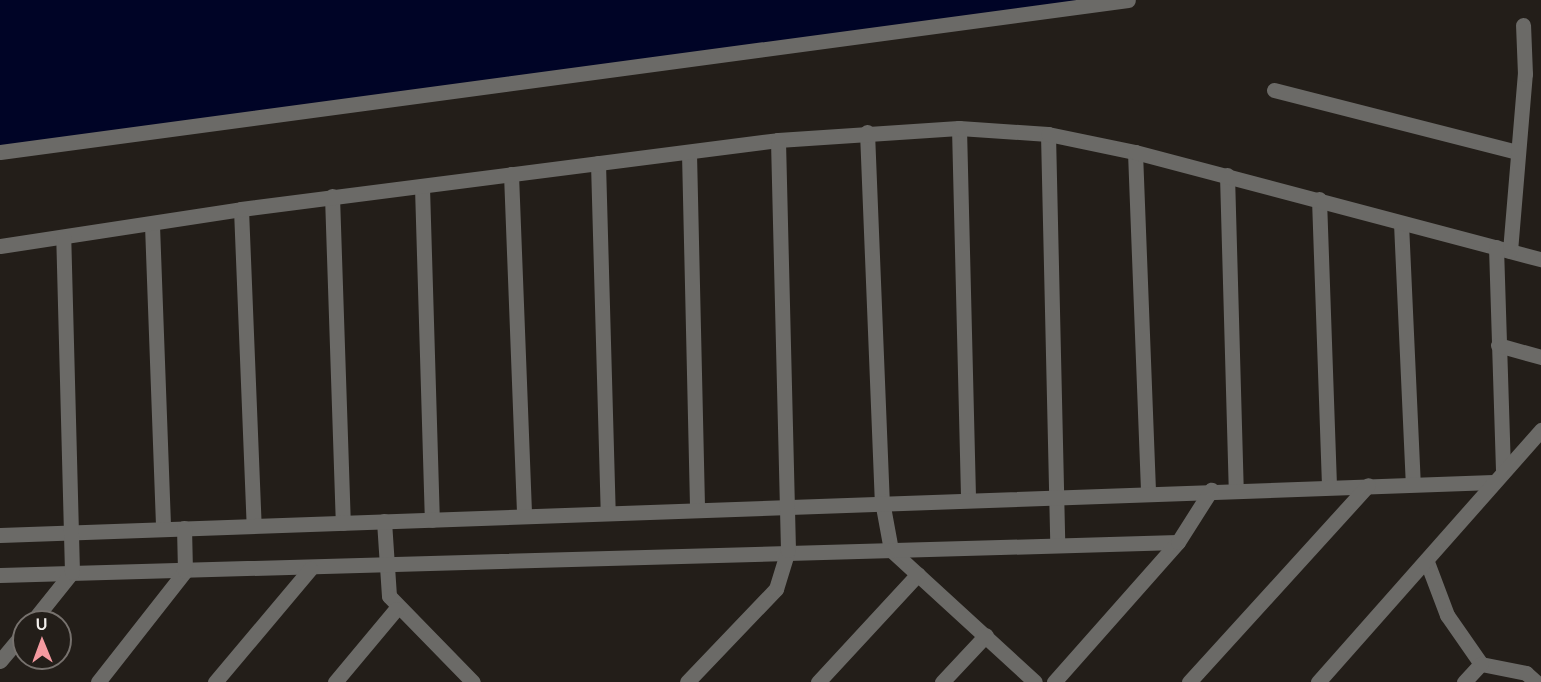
<!DOCTYPE html>
<style>
body{margin:0}
#map{position:relative;width:1541px;height:682px;overflow:hidden;background:#231e19;font-family:Lato,sans-serif}
div>[style]{position:absolute}
.water>*{inset:0;background:#000426}
.minor>*{height:15px;margin:-7.5px;padding:0 7.5px;transform-origin:7.5px;border-radius:7.5px;background:#6b6a67}
span{translate:-50% -50%;white-space:nowrap;text-align:center;line-height:1.15;-webkit-text-stroke:4.5px #231e19;paint-order:stroke}
.north{position:absolute;left:12px;top:610px;width:60px;height:60px;box-sizing:border-box;background:#231e19;border:2px solid #77726e;border-radius:50%;rotate:359deg;font-size:16px;font-weight:700;line-height:24px;text-align:center;color:#f4f0ed}
.north::after{content:'';display:block;margin:auto;width:21px;height:27px;background:#f49aa0;clip-path:polygon(50% 0,100% 100%,50% 72%,0 100%)}
</style>
<div id="map">
<div class="water">
<div style="clip-path:polygon(0 0,1128px 0,0 151px)"></div>
</div>
<div class="minor">
<div style="left:1274px;top:90px;width:251px;rotate:14.3deg"></div>
<div style="left:959px;top:128px;width:369px;rotate:88.6deg"></div>
<div style="left:867px;top:132px;width:369px;rotate:87.7deg"></div>
<div style="left:882px;top:501px;width:50px;rotate:79.6deg"></div>
<div style="left:891px;top:550px;width:195px;rotate:42.5deg"></div>
<div style="left:1048px;top:134px;width:411px;rotate:88.7deg"></div>
<div style="left:0;top:152px;width:1138px;rotate:-7.67deg"></div>
<div style="left:1135px;top:152px;width:339px;rotate:87.8deg"></div>
<div style="left:689px;top:153px;width:353px;rotate:88.7deg"></div>
<div style="left:598px;top:163px;width:349px;rotate:88.4deg"></div>
<div style="left:511px;top:174px;width:340px;rotate:87.8deg"></div>
<div style="left:1227px;top:175px;width:313px;rotate:88.4deg"></div>
<div style="left:422px;top:187px;width:333px;rotate:88.3deg"></div>
<div style="left:332px;top:196px;width:327px;rotate:88.1deg"></div>
<div style="left:1319px;top:199px;width:287px;rotate:88deg"></div>
<div style="left:241px;top:209px;width:317px;rotate:87.7deg"></div>
<div style="left:1401px;top:223px;width:260px;rotate:87.4deg"></div>
<div style="left:152px;top:225px;width:304px;rotate:87.9deg"></div>
<div style="left:0;top:246px;width:244px;rotate:-8.7deg"></div>
<div style="left:241px;top:209px;width:541px;rotate:-7.32deg"></div>
<div style="left:778px;top:140px;width:181px;rotate:-3.8deg"></div>
<div style="left:959px;top:128px;width:89px;rotate:3.9deg"></div>
<div style="left:1048px;top:134px;width:89px;rotate:11.7deg"></div>
<div style="left:1135px;top:152px;width:420px;rotate:14.8deg"></div>
<div style="left:1496px;top:247px;width:224px;rotate:88.2deg"></div>
<div style="left:1510px;top:251px;width:178px;rotate:-85.2deg"></div>
<div style="left:1525px;top:74px;width:49px;rotate:-92.3deg"></div>
<div style="left:1498px;top:345px;width:45px;rotate:15.6deg"></div>
<div style="left:384px;top:521px;width:75px;rotate:86.2deg"></div>
<div style="left:389px;top:596px;width:120px;rotate:45.7deg"></div>
<div style="left:0;top:535px;width:1494px;rotate:-2.03deg"></div>
<div style="left:1427px;top:562px;width:57px;rotate:69.3deg"></div>
<div style="left:1447px;top:615px;width:60px;rotate:55.2deg"></div>
<div style="left:1481px;top:664px;width:46px;rotate:11.3deg"></div>
<div style="left:1526px;top:673px;width:13px;rotate:42deg"></div>
<div style="left:0;top:575px;width:1178px;rotate:-1.6deg"></div>
<div style="left:32px;top:622px;width:64px;rotate:-51.3deg"></div>
<div style="left:72px;top:572px;width:335px;rotate:-91.5deg"></div>
<div style="left:0;top:661px;width:38px;rotate:-50deg"></div>
<div style="left:98px;top:682px;width:141px;rotate:-51.9deg"></div>
<div style="left:185px;top:571px;width:43px;rotate:-91.3deg"></div>
<div style="left:215px;top:682px;width:148px;rotate:-49.9deg"></div>
<div style="left:335px;top:682px;width:95px;rotate:-50.1deg"></div>
<div style="left:687px;top:682px;width:129px;rotate:-46.3deg"></div>
<div style="left:776px;top:589px;width:41px;rotate:-72.9deg"></div>
<div style="left:788px;top:550px;width:410px;rotate:-91.4deg"></div>
<div style="left:818px;top:682px;width:147px;rotate:-47.2deg"></div>
<div style="left:942px;top:682px;width:64px;rotate:-46.9deg"></div>
<div style="left:1054px;top:682px;width:187px;rotate:-48.5deg"></div>
<div style="left:1178px;top:542px;width:62px;rotate:-57.6deg"></div>
<div style="left:1189px;top:682px;width:266px;rotate:-47.7deg"></div>
<div style="left:1318px;top:682px;width:337px;rotate:-48.5deg"></div>
<div style="left:1464px;top:682px;width:25px;rotate:-47deg"></div>
</div>
<div class="north">U</div>
</div>
